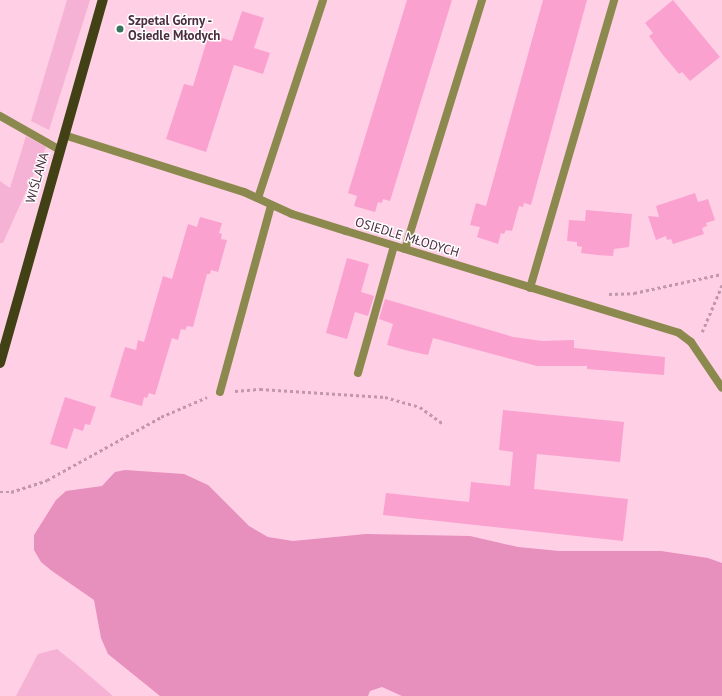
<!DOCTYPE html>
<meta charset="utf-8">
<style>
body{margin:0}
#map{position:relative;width:722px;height:696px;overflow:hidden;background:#ffcfe6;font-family:"PT Sans",sans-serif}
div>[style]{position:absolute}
.green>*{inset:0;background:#f5b2d4}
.forest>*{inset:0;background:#e78fbd}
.building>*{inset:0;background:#faa1d0}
.path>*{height:2.5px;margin-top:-1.25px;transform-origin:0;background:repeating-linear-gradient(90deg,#c097ab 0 3px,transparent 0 6px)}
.service>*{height:8px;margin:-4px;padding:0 4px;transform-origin:4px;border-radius:4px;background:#8b894d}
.primary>*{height:10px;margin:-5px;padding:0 5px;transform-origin:5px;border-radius:5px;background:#424116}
.dots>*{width:11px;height:11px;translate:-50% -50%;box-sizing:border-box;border:2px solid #fff;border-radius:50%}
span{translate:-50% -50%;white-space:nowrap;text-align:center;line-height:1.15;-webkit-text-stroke:3px #fff;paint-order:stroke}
.poi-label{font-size:13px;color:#4c2e3e;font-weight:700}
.left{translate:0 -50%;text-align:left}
.street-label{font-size:13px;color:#4c2e3e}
</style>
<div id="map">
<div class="green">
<div style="clip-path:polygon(67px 0,90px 0,49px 130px,31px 121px)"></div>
<div style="clip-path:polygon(26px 136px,46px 147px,3px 243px,0 243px,0 181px,10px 188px)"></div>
<div style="clip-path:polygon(57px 649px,77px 665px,113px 696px,16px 696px,38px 654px)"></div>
</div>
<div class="forest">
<div style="clip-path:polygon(125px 470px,184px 474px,208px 485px,249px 526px,268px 537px,293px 541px,366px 534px,470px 536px,518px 547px,559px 551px,661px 551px,708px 558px,722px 563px,722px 696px,402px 696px,382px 687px,370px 691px,368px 696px,160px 696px,108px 654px,101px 638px,94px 600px,52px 571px,41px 562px,34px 550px,34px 535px,56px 500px,66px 491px,102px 486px,115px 472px)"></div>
</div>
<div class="building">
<div style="clip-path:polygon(407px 0,452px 0,390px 201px,383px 199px,382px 203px,378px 202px,375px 212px,354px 206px,357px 196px,348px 193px)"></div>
<div style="clip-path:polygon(543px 0,587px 0,531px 205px,524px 203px,523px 207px,519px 206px,512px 231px,506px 230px,504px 234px,501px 233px,498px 244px,477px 237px,480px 227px,470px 225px,476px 203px,486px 206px)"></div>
<div style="clip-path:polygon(673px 0,720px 57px,690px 81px,682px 72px,679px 74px,663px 55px,649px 36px,653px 33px,645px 23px)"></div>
<div style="clip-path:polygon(242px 11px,264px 18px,254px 48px,270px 53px,263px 74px,234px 65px,206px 152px,166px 139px,184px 84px,193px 86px,209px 34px,232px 41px)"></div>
<div style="clip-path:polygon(695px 193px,698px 202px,708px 199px,715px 220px,706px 223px,707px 226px,702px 228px,704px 234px,673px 244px,671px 239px,667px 240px,666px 236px,656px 240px,648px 216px,659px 217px,656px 206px)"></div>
<div style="clip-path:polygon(586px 210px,632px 214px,629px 247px,614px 249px,613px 256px,597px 255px,581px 253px,582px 247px,577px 246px,577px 242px,567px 241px,569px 220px,585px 221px)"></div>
<div style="clip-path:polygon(200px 217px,222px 223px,219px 233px,222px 234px,221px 239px,227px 240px,218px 272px,211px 270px,210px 274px,207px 274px,193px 327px,187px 326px,185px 330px,181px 329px,178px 340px,172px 338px,155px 395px,149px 393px,147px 398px,144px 397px,142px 406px,110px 397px,125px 347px,136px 350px,138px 340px,144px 342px,163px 276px,172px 279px,188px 224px,197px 227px)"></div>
<div style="clip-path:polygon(347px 258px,369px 264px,361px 292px,374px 296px,368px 316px,355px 312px,347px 339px,326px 333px)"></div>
<div style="clip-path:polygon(385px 299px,513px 337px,542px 341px,574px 340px,574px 348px,665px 357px,664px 375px,587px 369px,587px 366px,537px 366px,433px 338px,428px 355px,409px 351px,387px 345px,393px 324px,379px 319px)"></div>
<div style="clip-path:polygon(65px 397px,96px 407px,90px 425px,85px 424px,83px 431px,74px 428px,67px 449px,50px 444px)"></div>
<div style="clip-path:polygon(503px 410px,624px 422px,620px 462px,537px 454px,534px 489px,628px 499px,623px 541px,383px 515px,386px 493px,469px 502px,471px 482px,510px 486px,513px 452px,499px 450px)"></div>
</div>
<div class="path">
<div style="left:609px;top:294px;width:25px;rotate:-2deg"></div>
<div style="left:634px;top:293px;width:90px;rotate:-12.2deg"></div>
<div style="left:702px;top:332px;width:51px;rotate:-66.9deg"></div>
<div style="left:235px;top:391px;width:25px;rotate:-5deg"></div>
<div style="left:260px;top:389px;width:125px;rotate:3.7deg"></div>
<div style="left:385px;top:397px;width:36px;rotate:16deg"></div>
<div style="left:420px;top:407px;width:29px;rotate:36deg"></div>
<div style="left:0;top:492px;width:11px"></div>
<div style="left:11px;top:492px;width:38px;rotate:-18deg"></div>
<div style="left:47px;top:480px;width:130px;rotate:-28.9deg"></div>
<div style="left:161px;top:417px;width:50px;rotate:-23.5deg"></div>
</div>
<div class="service">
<div style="left:0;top:116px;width:69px;rotate:29.5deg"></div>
<div style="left:64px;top:135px;width:189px;rotate:17.6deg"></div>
<div style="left:244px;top:192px;width:53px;rotate:24.6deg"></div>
<div style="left:292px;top:214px;width:57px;rotate:17.5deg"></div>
<div style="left:346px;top:231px;width:348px;rotate:17deg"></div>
<div style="left:679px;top:333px;width:15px;rotate:37deg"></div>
<div style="left:691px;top:342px;width:55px;rotate:56deg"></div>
<div style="left:258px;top:198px;width:208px;rotate:-71.8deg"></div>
<div style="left:405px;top:249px;width:261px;rotate:-72.8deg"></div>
<div style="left:530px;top:288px;width:300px;rotate:-73.7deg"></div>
<div style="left:358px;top:373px;width:132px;rotate:-74.2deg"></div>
<div style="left:220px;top:392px;width:193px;rotate:-74.7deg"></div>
</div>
<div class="primary">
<div style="left:0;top:363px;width:377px;rotate:-74.2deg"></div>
</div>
<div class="dots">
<div style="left:120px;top:29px;background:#38735d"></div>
</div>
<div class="poi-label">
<span class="left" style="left:128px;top:29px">Szpetal Górny -<br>Osiedle Młodych</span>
</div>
<div class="street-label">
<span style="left:38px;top:178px;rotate:-74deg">WIŚLANA</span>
<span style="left:407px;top:238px;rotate:17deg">OSIEDLE MŁODYCH</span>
</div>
</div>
